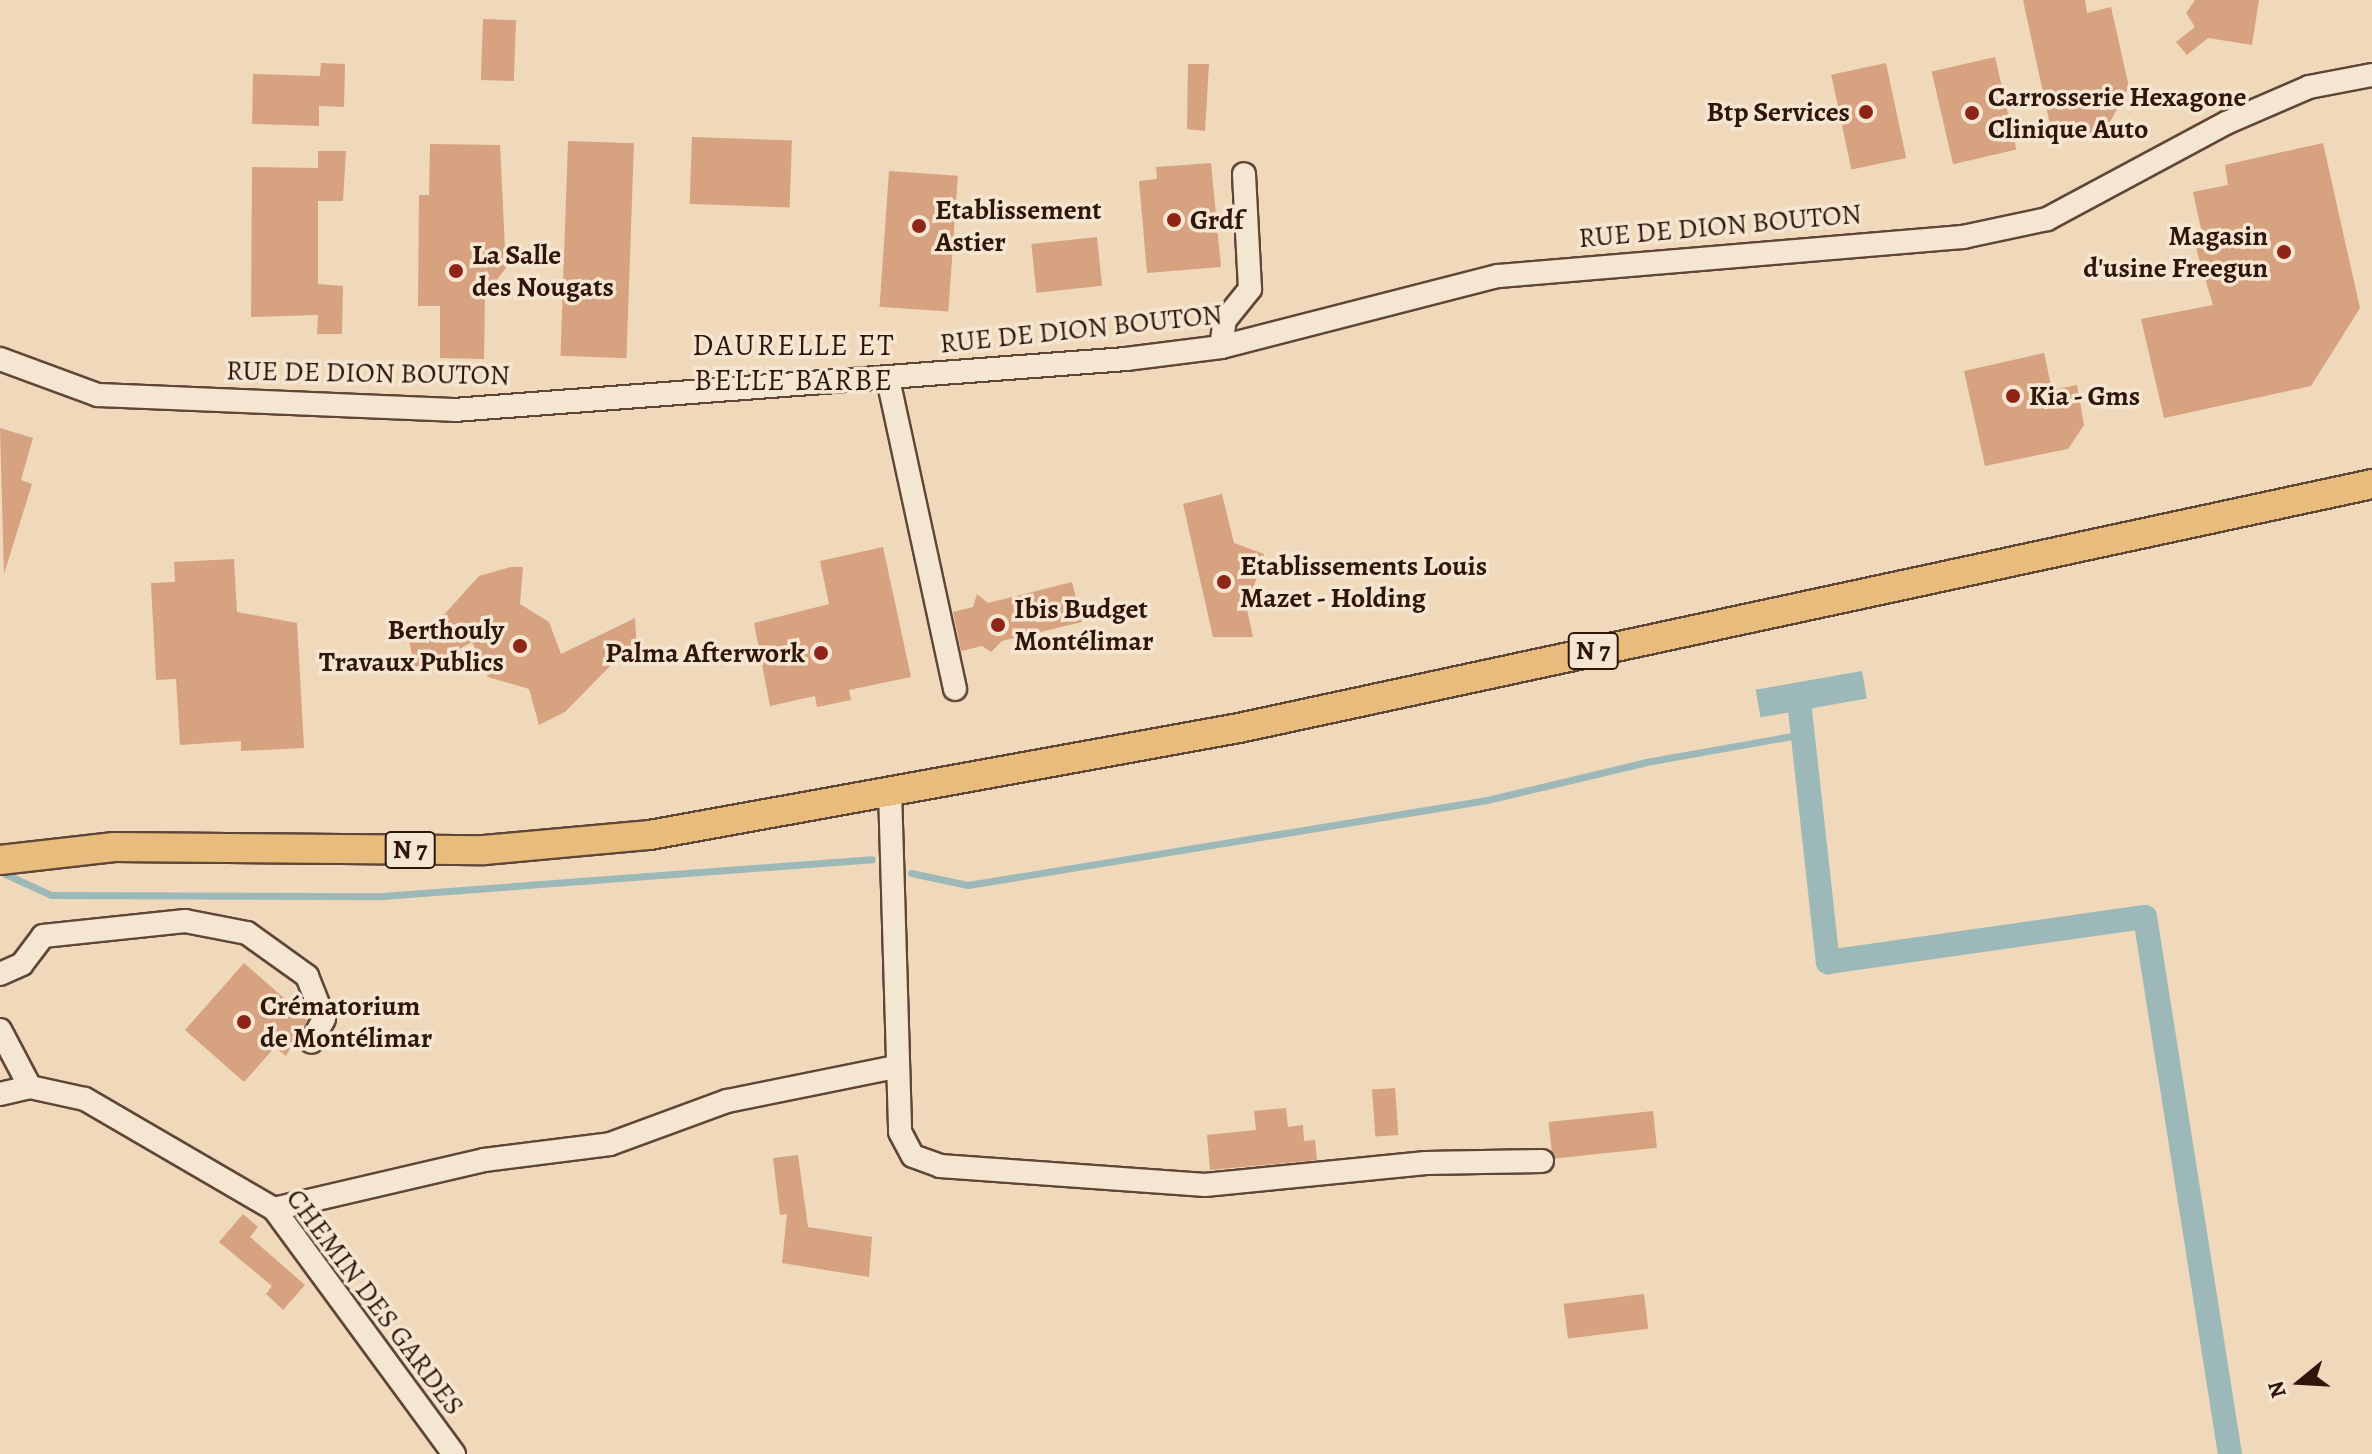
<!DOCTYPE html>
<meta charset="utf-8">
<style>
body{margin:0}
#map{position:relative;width:2372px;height:1454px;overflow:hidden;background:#efd9ba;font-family:Alegreya,serif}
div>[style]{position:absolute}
.water>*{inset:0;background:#9db8b9;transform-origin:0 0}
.stream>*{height:7px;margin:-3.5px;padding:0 3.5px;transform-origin:3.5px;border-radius:3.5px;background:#9db8b9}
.canal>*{height:24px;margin:-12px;padding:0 12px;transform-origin:12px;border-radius:12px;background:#9db8b9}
.building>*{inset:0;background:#d7a280;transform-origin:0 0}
.roads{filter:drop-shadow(2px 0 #604637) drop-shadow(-2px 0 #604637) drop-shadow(0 2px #604637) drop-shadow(0 -2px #604637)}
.minor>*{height:22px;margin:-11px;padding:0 11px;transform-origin:11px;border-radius:11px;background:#f5e6d2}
.major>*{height:28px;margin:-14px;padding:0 14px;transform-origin:14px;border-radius:14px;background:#e8bc7d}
.dots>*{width:22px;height:22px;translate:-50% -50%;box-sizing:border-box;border:4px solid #f5e6d2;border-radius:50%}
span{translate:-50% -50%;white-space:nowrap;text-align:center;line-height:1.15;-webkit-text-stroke:7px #f5e6d2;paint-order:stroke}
.shield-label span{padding:2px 6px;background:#f5e6d2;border:2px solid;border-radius:6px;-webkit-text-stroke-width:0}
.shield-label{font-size:26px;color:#30150b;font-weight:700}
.poi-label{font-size:28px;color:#30150b;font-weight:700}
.left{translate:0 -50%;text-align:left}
.right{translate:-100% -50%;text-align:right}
.street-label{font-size:28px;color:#30150b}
.neighbourhood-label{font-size:30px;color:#30150b;letter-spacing:2px}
.north{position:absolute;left:2260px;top:1342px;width:80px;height:80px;-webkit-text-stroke:6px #f5e6d2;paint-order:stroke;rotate:252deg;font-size:22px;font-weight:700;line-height:32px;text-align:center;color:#30150b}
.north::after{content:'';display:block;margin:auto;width:28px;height:36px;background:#30150b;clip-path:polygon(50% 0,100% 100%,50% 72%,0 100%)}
</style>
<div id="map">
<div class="water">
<div style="left:1862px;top:671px;width:28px;height:108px;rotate:80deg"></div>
</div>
<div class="stream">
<div style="left:911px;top:873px;width:58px;rotate:11.9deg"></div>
<div style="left:968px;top:885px;width:526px;rotate:-9.3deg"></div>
<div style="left:1487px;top:800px;width:163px;rotate:-13.4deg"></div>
<div style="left:1646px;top:762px;width:159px;rotate:-10.1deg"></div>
<div style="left:5px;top:874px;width:51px;rotate:24.5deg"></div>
<div style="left:51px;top:895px;width:331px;rotate:0.2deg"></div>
<div style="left:382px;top:896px;width:491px;rotate:-4.3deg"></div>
</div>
<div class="canal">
<div style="left:1800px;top:710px;width:254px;rotate:83.7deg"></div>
<div style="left:1828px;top:962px;width:320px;rotate:-8.1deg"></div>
<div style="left:2145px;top:917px;width:544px;rotate:81.01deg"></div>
</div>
<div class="building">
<div style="clip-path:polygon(2023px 0,2085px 0,2087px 13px,2111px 7px,2129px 87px,2110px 122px,2112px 131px,2054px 143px)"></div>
<div style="clip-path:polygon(2195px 0,2259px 0,2252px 45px,2208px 38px,2187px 55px,2176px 42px,2195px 27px,2186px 13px)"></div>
<div style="left:483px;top:19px;width:33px;height:61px;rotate:2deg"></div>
<div style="left:1995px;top:57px;width:95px;height:65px;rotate:77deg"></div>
<div style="clip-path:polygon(321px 63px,345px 64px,344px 107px,319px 106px,319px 126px,252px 124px,253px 74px,320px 76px)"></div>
<div style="left:1886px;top:63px;width:97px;height:56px;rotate:78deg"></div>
<div style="clip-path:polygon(1188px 64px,1209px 64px,1205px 131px,1187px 129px)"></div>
<div style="left:692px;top:137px;width:100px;height:67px;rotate:2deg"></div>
<div style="left:568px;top:141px;width:66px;height:215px;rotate:2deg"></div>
<div style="clip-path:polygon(2323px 143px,2360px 308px,2311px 386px,2164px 418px,2141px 319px,2213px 305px,2191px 232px,2201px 229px,2193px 192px,2228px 185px,2225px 165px)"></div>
<div style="clip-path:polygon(430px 144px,500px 145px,506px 268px,485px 295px,484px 359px,440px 358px,440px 306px,418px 306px,419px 195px,429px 195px)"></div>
<div style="clip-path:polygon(318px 151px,346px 151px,343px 201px,318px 201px,318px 284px,343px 286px,342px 334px,317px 334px,318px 315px,251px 317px,252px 167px,318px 168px)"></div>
<div style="clip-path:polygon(1211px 163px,1221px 267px,1147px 273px,1139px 181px,1157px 179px,1156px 167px)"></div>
<div style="left:889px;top:171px;width:69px;height:136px;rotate:4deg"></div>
<div style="left:1097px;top:237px;width:49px;height:66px;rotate:84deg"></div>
<div style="clip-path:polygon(2044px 353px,2052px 390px,2077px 385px,2084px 425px,2068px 449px,1985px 466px,1964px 371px)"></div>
<div style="clip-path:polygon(0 428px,33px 438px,21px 480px,32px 484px,4px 574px)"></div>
<div style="clip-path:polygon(1222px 494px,1234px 543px,1264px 554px,1247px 609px,1253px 637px,1213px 637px,1183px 504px)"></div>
<div style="clip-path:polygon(883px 547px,911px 677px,849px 690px,851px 700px,817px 707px,815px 696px,770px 706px,754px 623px,829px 604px,820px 561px)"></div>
<div style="clip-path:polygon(234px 559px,237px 612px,297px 623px,304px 748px,241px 751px,241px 741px,180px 745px,176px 679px,156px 680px,151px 583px,175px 582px,174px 562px)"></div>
<div style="clip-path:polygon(511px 567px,523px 567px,520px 604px,549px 622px,561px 654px,635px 618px,637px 654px,611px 665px,565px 712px,539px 725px,529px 689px,488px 677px,472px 642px,416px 673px,408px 636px,441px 618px,479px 576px)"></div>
<div style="clip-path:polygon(1072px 582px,1082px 622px,1002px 641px,991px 652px,982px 646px,961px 651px,953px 612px,973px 607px,977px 594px,988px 603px)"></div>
<div style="clip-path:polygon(244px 963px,308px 1019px,286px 1056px,275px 1047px,244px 1082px,185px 1030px)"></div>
<div style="left:1395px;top:1088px;width:47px;height:23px;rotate:86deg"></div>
<div style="clip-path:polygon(1286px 1108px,1288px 1127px,1303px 1125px,1304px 1141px,1315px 1140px,1317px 1160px,1210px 1170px,1207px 1135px,1256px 1130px,1254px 1111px)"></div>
<div style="left:1653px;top:1111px;width:37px;height:105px;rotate:84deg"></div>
<div style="clip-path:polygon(798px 1155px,808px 1227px,872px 1237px,869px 1277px,782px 1263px,787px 1214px,780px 1215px,773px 1158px)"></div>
<div style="clip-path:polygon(243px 1214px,258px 1227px,250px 1237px,305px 1285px,283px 1310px,266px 1294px,272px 1286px,219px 1242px)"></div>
<div style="left:1644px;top:1294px;width:35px;height:81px;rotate:83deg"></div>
</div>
<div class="roads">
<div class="minor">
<div style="left:1221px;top:347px;width:27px;rotate:-82deg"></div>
<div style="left:1225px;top:320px;width:40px;rotate:-51deg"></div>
<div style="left:1250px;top:289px;width:115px;rotate:-93deg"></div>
<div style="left:0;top:359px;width:104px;rotate:20.2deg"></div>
<div style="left:98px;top:395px;width:356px;rotate:2.4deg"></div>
<div style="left:454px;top:410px;width:674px;rotate:-4.34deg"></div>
<div style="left:1126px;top:359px;width:96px;rotate:-7.2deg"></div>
<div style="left:1221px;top:347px;width:286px;rotate:-14.4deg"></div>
<div style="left:1498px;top:276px;width:467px;rotate:-4.8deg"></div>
<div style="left:1963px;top:237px;width:86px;rotate:-12.1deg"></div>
<div style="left:2047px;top:219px;width:203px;rotate:-28.2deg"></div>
<div style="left:2226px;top:123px;width:90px;rotate:-23.4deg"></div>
<div style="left:2309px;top:87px;width:64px;rotate:-10.8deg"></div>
<div style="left:888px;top:379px;width:317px;rotate:77.8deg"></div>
<div style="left:890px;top:790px;width:342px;rotate:88.3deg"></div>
<div style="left:900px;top:1132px;width:27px;rotate:62deg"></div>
<div style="left:913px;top:1156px;width:29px;rotate:20deg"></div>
<div style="left:940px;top:1166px;width:266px;rotate:4.1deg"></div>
<div style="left:1205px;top:1185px;width:222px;rotate:-5.7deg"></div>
<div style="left:1426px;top:1163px;width:116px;rotate:-1deg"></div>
<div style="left:0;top:974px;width:24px;rotate:-24deg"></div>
<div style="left:22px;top:964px;width:35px;rotate:-53deg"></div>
<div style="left:43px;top:936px;width:143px;rotate:-6deg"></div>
<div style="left:185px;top:921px;width:63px;rotate:11deg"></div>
<div style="left:247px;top:933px;width:74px;rotate:35.6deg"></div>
<div style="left:307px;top:976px;width:46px;rotate:68.4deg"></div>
<div style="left:324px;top:1019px;width:26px;rotate:119deg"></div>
<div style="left:0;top:1030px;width:64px;rotate:62.2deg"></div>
<div style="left:0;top:1094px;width:31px;rotate:-13deg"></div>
<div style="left:30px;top:1087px;width:56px;rotate:12.3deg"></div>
<div style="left:85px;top:1099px;width:219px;rotate:30.2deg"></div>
<div style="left:274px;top:1209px;width:304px;rotate:53.7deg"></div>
<div style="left:274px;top:1209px;width:216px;rotate:-13.1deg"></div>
<div style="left:484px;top:1160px;width:127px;rotate:-7.2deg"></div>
<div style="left:610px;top:1144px;width:125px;rotate:-20.2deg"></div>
<div style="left:727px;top:1101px;width:172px;rotate:-11.4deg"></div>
</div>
<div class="major">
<div style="left:0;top:860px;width:115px;rotate:-6.5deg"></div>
<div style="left:114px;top:847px;width:370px;rotate:0.5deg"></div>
<div style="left:484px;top:850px;width:167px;rotate:-5.2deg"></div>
<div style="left:650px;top:835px;width:599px;rotate:-10.3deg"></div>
<div style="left:1239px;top:728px;width:1159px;rotate:-12.15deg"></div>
</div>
</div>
<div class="dots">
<div style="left:1866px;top:112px;background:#8f2418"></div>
<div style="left:1972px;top:113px;background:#8f2418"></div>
<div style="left:1174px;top:220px;background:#8f2418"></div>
<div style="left:919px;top:226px;background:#8f2418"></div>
<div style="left:2284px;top:252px;background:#8f2418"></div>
<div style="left:456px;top:271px;background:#8f2418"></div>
<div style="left:2013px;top:396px;background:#8f2418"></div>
<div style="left:1224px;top:582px;background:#8f2418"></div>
<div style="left:998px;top:625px;background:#8f2418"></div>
<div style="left:520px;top:646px;background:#8f2418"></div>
<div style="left:821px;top:653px;background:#8f2418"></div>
<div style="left:244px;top:1022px;background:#8f2418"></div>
</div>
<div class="shield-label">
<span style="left:1593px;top:651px">N 7</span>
<span style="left:410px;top:850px">N 7</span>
</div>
<div class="poi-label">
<span class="left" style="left:1988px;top:113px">Carrosserie Hexagone<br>Clinique Auto</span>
<span class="right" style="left:1850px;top:112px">Btp Services</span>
<span class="left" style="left:935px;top:226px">Etablissement<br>Astier</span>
<span class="left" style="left:1190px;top:220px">Grdf</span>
<span class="right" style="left:2268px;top:252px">Magasin<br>d'usine Freegun</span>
<span class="left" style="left:472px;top:271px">La Salle<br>des Nougats</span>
<span class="left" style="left:2029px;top:396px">Kia - Gms</span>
<span class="left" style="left:1240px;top:582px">Etablissements Louis<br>Mazet - Holding</span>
<span class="left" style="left:1014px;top:625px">Ibis Budget<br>Montélimar</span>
<span class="right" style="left:504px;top:646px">Berthouly<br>Travaux Publics</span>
<span class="right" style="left:805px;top:653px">Palma Afterwork</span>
<span class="left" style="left:260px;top:1022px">Crématorium<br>de Montélimar</span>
</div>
<div class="street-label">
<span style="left:1720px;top:226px;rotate:-5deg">RUE DE DION BOUTON</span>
<span style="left:1081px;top:329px;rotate:-6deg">RUE DE DION BOUTON</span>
<span style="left:368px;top:373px;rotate:1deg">RUE DE DION BOUTON</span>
<span style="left:375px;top:1302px;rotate:53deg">CHEMIN DES GARDES</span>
</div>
<div class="neighbourhood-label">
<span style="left:794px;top:362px">DAURELLE ET<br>BELLE BARBE</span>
</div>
<div class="north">N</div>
</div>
